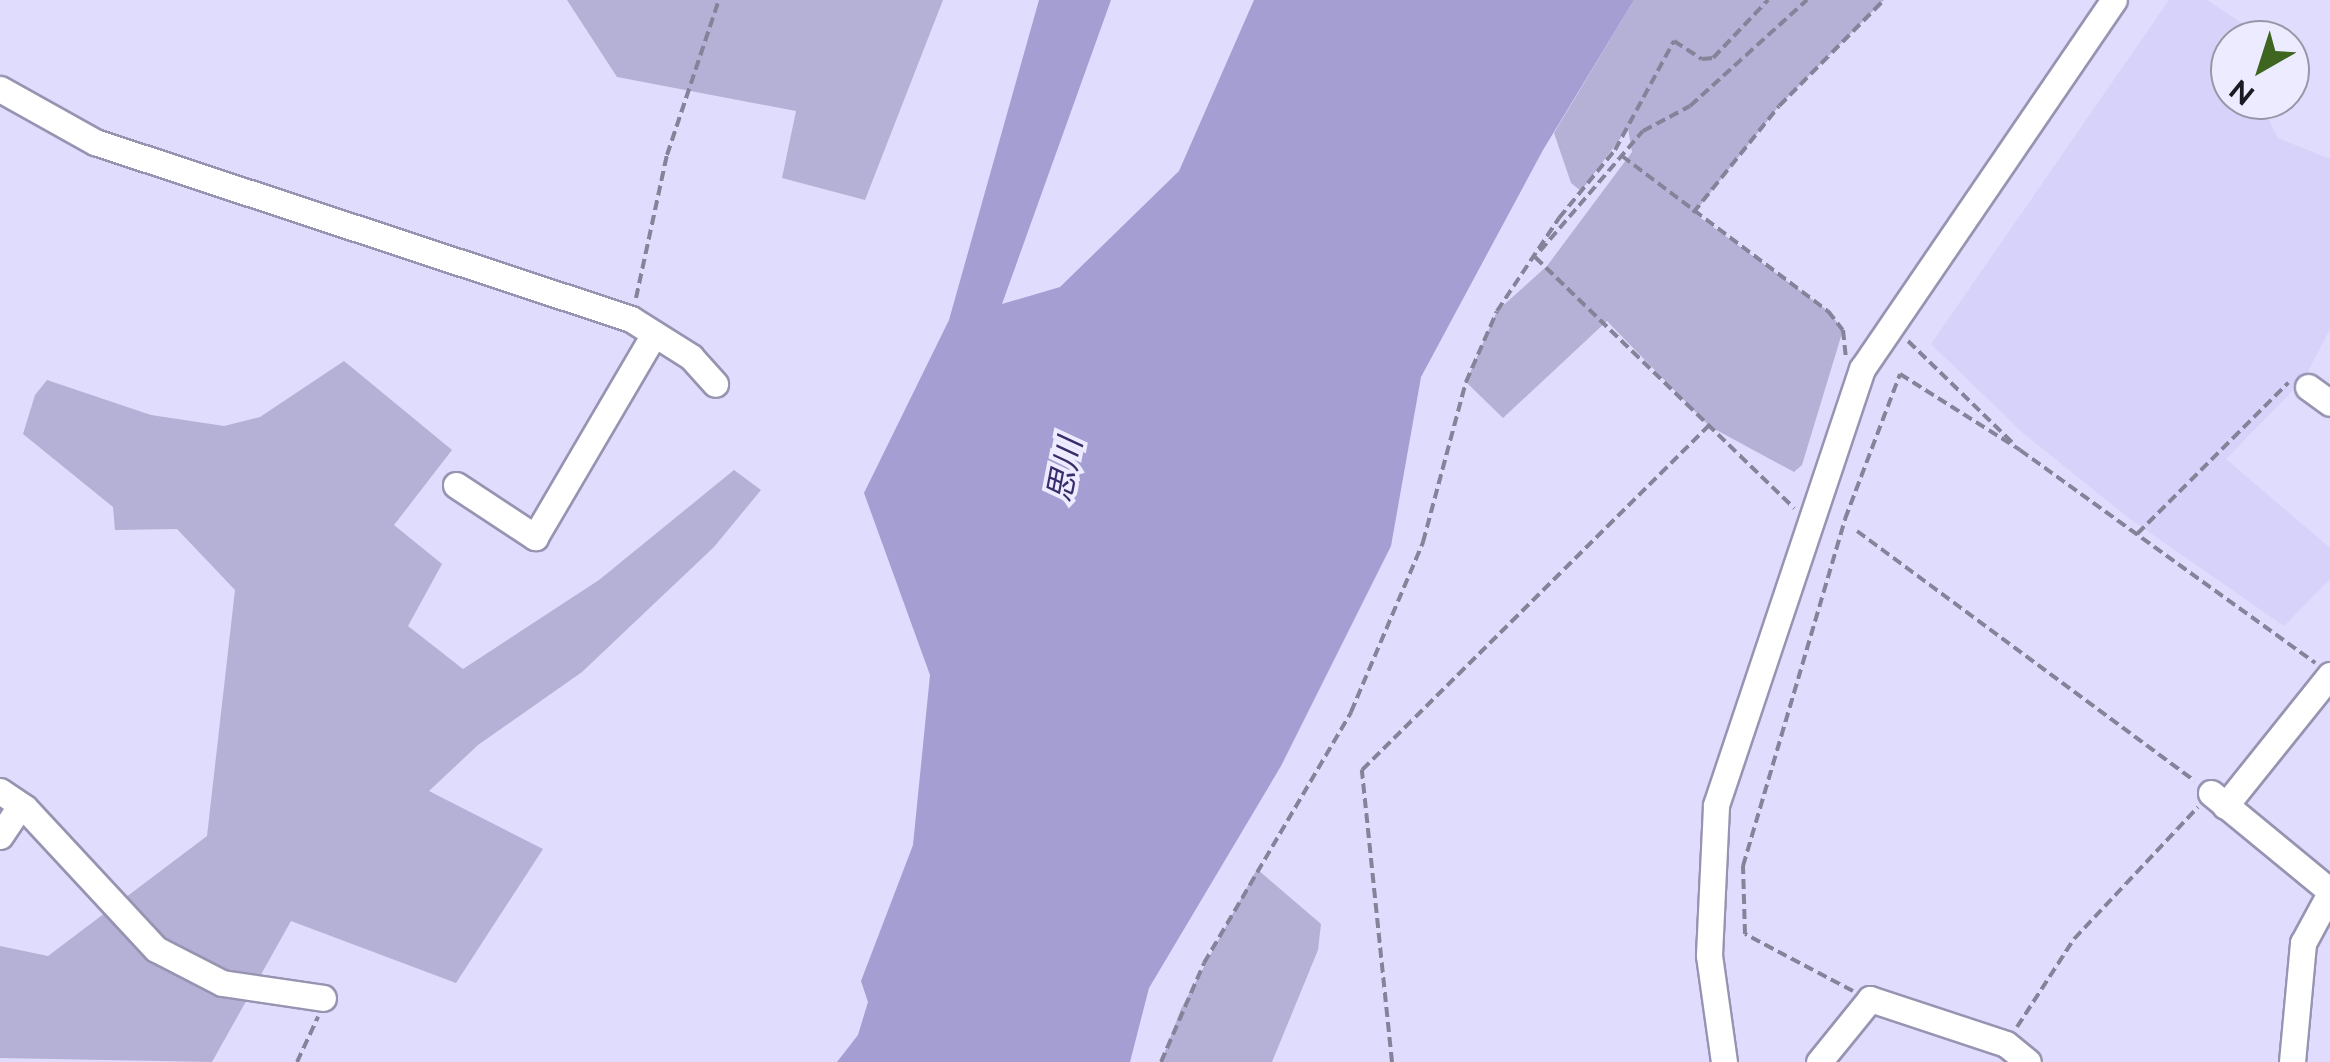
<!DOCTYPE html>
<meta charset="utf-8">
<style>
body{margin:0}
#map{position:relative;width:2330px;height:1062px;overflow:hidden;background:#dfdcfd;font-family:Raleway,"Noto Sans JP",sans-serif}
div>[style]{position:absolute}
.built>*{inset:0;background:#d6d2fa}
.green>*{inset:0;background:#b5b1d6}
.water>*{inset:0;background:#a59ed3}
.path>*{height:4px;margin-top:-2px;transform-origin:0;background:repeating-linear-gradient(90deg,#85839a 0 10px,transparent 0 15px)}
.roads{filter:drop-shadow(2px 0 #9794b2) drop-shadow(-2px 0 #9794b2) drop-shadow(0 2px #9794b2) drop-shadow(0 -2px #9794b2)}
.minor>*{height:25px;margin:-12.5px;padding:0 12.5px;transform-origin:12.5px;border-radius:12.5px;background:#fff}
span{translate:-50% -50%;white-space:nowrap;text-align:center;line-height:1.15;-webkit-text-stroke:8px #edebff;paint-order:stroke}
.water-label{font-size:32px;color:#3a2b6b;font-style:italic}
.north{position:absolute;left:2210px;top:20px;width:100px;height:100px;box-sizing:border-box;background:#edebff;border:2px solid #9997a7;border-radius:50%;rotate:219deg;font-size:28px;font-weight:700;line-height:40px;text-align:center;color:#1a1924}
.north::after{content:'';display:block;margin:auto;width:35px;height:45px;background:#3f6621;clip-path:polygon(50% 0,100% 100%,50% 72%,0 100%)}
</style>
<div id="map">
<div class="built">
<div style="clip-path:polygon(2169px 0,2207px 0,2257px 33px,2230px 40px,2230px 100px,2259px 100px,2278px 138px,2330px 159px,2330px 329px,2304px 379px,2226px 459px,2330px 548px,2330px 579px,2284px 626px,2130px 519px,2023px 433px,1931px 344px)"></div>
</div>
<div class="green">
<div style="clip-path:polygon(567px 0,943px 0,865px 200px,782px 178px,796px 111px,617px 77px)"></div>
<div style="clip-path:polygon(1634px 0,1884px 0,1779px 106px,1694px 213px,1828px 311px,1843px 330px,1802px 465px,1794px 472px,1709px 426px,1607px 321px,1503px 418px,1466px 382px,1497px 311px,1547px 266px,1632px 152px,1628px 128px,1581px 191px,1571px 183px,1554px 133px)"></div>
<div style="clip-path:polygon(344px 361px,452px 450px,394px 525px,442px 564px,408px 626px,463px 669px,599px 580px,734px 470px,761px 490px,714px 547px,582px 672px,478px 745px,429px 791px,543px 849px,456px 983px,291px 921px,212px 1062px,0 1058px,0 946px,48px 956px,207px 836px,235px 590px,177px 529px,115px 530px,113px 507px,23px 434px,35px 395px,47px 380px,151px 415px,224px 426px,260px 417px)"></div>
<div style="clip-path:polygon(1257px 869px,1321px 924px,1318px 950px,1272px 1062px,1161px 1062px,1181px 1009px)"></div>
</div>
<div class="water">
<div style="clip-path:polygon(1039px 0,1111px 0,1002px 304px,1060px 287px,1179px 171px,1254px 0,1634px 0,1543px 150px,1421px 377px,1391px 546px,1281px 766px,1149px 988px,1130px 1062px,837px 1062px,858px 1035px,868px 1002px,861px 981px,913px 845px,930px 675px,864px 493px,949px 320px)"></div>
</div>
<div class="path">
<div style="left:1622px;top:156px;width:258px;rotate:37deg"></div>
<div style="left:1828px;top:311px;width:24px;rotate:52deg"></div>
<div style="left:1843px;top:330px;width:27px;rotate:84deg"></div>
<div style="left:1693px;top:213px;width:137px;rotate:-51.2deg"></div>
<div style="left:1779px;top:106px;width:146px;rotate:-45.3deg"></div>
<div style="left:1540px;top:251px;width:158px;rotate:-49.4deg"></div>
<div style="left:1643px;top:131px;width:53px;rotate:-28deg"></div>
<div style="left:1690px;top:106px;width:158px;rotate:-42.2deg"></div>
<div style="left:1535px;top:257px;width:361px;rotate:44.1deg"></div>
<div style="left:636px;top:298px;width:146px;rotate:-77.8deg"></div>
<div style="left:667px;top:155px;width:163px;rotate:-71.5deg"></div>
<div style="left:1908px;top:341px;width:145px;rotate:44.2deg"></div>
<div style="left:1857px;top:531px;width:420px;rotate:36.5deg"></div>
<div style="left:2137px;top:534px;width:214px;rotate:-45deg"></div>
<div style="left:1853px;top:991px;width:122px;rotate:-152.2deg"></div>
<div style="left:1745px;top:934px;width:68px;rotate:-91.7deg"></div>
<div style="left:1743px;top:866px;width:362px;rotate:-73.6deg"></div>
<div style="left:1845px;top:519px;width:155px;rotate:-69.2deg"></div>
<div style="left:1900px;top:374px;width:142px;rotate:32.3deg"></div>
<div style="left:2020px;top:450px;width:364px;rotate:35.8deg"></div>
<div style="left:2017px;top:1027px;width:105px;rotate:-57.1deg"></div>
<div style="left:2074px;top:939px;width:181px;rotate:-46.8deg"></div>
<div style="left:297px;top:1062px;width:50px;rotate:-65deg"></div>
<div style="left:1161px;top:1062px;width:108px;rotate:-66.5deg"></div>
<div style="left:1204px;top:963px;width:291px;rotate:-59.6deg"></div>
<div style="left:1351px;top:712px;width:185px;rotate:-67deg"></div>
<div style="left:1423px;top:542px;width:166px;rotate:-75deg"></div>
<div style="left:1466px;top:382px;width:77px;rotate:-66.4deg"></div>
<div style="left:1497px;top:311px;width:112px;rotate:-56.3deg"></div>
<div style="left:1559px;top:218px;width:88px;rotate:-50.5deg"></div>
<div style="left:1615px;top:150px;width:124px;rotate:-61.6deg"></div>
<div style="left:1674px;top:41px;width:33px;rotate:33deg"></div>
<div style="left:1702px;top:59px;width:11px;rotate:-5deg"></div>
<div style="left:1713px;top:58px;width:80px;rotate:-46.5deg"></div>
<div style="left:1392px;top:1062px;width:294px;rotate:-95.9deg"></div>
<div style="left:1362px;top:770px;width:489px;rotate:-44.8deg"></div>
</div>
<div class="roads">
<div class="minor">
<div style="left:0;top:89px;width:109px;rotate:29.2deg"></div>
<div style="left:95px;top:142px;width:564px;rotate:18.27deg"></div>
<div style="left:631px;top:319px;width:71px;rotate:32.3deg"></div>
<div style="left:691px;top:357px;width:36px;rotate:48deg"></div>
<div style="left:2308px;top:387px;width:27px;rotate:36deg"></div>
<div style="left:456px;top:485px;width:95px;rotate:33.4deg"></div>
<div style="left:535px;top:537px;width:235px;rotate:-59.6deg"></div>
<div style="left:0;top:791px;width:30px;rotate:34deg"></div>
<div style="left:25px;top:808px;width:192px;rotate:47.1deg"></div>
<div style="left:156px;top:949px;width:74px;rotate:27.3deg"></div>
<div style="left:222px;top:983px;width:102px;rotate:8.4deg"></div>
<div style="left:2211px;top:793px;width:154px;rotate:39.5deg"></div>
<div style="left:2225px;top:806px;width:168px;rotate:-51.3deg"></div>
<div style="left:0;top:836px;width:37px;rotate:-56deg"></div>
<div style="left:1724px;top:1062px;width:108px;rotate:-98deg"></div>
<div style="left:1709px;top:955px;width:150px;rotate:-87.3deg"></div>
<div style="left:1716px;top:805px;width:460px;rotate:-71.5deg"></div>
<div style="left:1862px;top:369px;width:447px;rotate:-55.7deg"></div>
<div style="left:1819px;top:1062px;width:81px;rotate:-51deg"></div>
<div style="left:1870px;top:999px;width:143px;rotate:18.3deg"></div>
<div style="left:2006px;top:1044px;width:28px;rotate:39deg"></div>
<div style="left:2292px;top:1062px;width:120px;rotate:-84.7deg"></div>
<div style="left:2303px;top:943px;width:57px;rotate:-61.6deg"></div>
</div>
</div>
<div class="water-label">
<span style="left:1065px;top:470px;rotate:-79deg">思川</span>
</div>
<div class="north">N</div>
</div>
